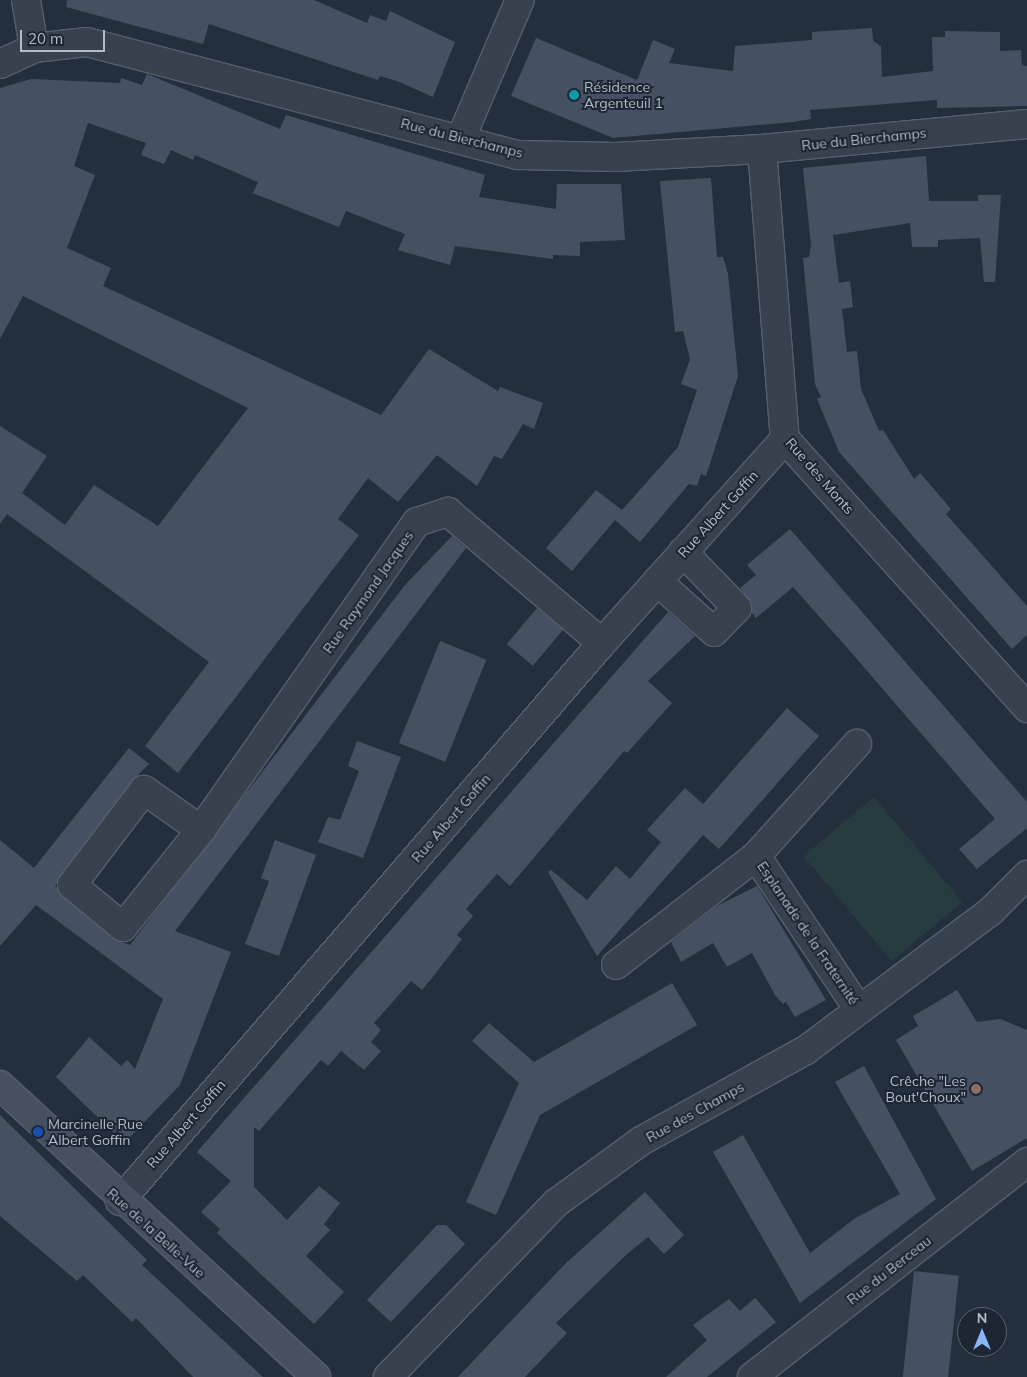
<!DOCTYPE html>
<meta charset="utf-8">
<style>
body{margin:0}
#map{position:relative;width:1027px;height:1377px;overflow:hidden;background:#242f3e;font-family:Mulish,sans-serif}
div>[style]{position:absolute}
.green>*{inset:0;background:#263c3f;transform-origin:0 0}
.building>*{inset:0;background:#455162;transform-origin:0 0}
.roads{filter:drop-shadow(1px 0 #565f6c) drop-shadow(-1px 0 #565f6c) drop-shadow(0 1px #565f6c) drop-shadow(0 -1px #565f6c)}
.street>*{height:28px;margin:-14px;padding:0 14px;transform-origin:14px;border-radius:14px;background:#38414e}
.secondary>*{height:28px;margin:-14px;padding:0 14px;transform-origin:14px;border-radius:14px;background:#465061}
.dots>*{width:14px;height:14px;translate:-50% -50%;box-sizing:border-box;border:2px solid #1d2633;border-radius:50%}
span{translate:-50% -50%;white-space:nowrap;text-align:center;line-height:1.15;-webkit-text-stroke:4px #1d2633;paint-order:stroke}
.poi-label{font-size:14px;color:#b4bcc9}
.left{translate:0 -50%;text-align:left}
.right{translate:-100% -50%;text-align:right}
.street-label{font-size:14px;color:#b4bcc9}
.north{position:absolute;left:957px;top:1307px;width:50px;height:50px;box-sizing:border-box;background:#1d2633;border:1px solid #59626f;border-radius:50%;rotate:0deg;font-size:14px;font-weight:700;line-height:20px;text-align:center;color:#b4bcc9}
.north::after{content:'';display:block;margin:auto;width:18px;height:22px;background:#8ab4f8;clip-path:polygon(50% 0,100% 100%,50% 72%,0 100%)}
.scale{position:absolute;left:20px;top:30px;width:85px;height:22px;box-sizing:border-box;border:2px solid #b4bcc9;border-top:0;padding-left:6px;font-size:15px;line-height:18px;white-space:nowrap;color:#b4bcc9;-webkit-text-stroke:4px #1d2633;paint-order:stroke}
</style>
<div id="map">
<div class="green">
<div style="left:874px;top:797px;width:137px;height:92px;rotate:50deg"></div>
</div>
<div class="building">
<div style="clip-path:polygon(67px 0,314px 0,367px 23px,370px 15px,386px 21px,390px 11px,455px 42px,433px 97px,397px 81px,380px 76px,378px 80px,209px 24px,203px 44px,66px 7px)"></div>
<div style="clip-path:polygon(872px 28px,873px 41px,881px 46px,882px 77px,933px 71px,932px 37px,945px 37px,945px 31px,1000px 32px,1000px 51px,1021px 50px,1022px 65px,1027px 66px,1027px 106px,937px 108px,937px 100px,810px 110px,811px 119px,793px 122px,613px 138px,511px 96px,536px 38px,637px 80px,653px 40px,675px 49px,669px 63px,733px 71px,735px 46px,812px 40px,812px 32px)"></div>
<div style="clip-path:polygon(147px 74px,280px 129px,286px 115px,485px 175px,479px 197px,556px 209px,557px 184px,621px 184px,625px 240px,580px 242px,580px 256px,553px 255px,553px 259px,455px 246px,450px 265px,398px 250px,405px 234px,346px 211px,339px 227px,253px 193px,258px 182px,195px 155px,193px 160px,171px 150px,164px 164px,141px 155px,146px 143px,88px 123px,74px 166px,95px 175px,67px 248px,111px 268px,103px 286px,381px 415px,429px 349px,498px 391px,500px 387px,543px 403px,534px 429px,523px 424px,502px 459px,494px 456px,477px 486px,437px 455px,398px 502px,368px 478px,338px 519px,359px 535px,178px 773px,145px 746px,209px 662px,7px 514px,0 524px,0 426px,47px 456px,22px 493px,65px 525px,94px 485px,158px 526px,248px 408px,23px 296px,0 339px,0 88px,31px 79px,120px 83px,121px 78px,142px 85px)"></div>
<div style="clip-path:polygon(926px 156px,929px 201px,978px 201px,978px 195px,1001px 195px,995px 282px,984px 282px,980px 238px,938px 240px,938px 247px,912px 247px,910px 223px,833px 235px,839px 283px,850px 281px,853px 307px,842px 309px,847px 352px,857px 351px,861px 389px,879px 431px,883px 430px,914px 479px,920px 473px,951px 509px,946px 514px,1027px 606px,1027px 635px,1012px 649px,839px 452px,817px 399px,821px 397px,815px 384px,803px 258px,809px 257px,811px 245px,803px 168px)"></div>
<div style="clip-path:polygon(711px 178px,717px 257px,723px 257px,728px 274px,738px 376px,706px 476px,701px 474px,697px 486px,689px 484px,640px 542px,615px 520px,572px 571px,546px 548px,596px 490px,622px 510px,678px 447px,697px 390px,681px 384px,690px 359px,683px 331px,675px 332px,660px 181px)"></div>
<div style="clip-path:polygon(790px 529px,1027px 802px,1027px 828px,977px 869px,959px 849px,995px 819px,843px 643px,793px 587px,756px 618px,752px 613px,752px 604px,740px 588px,756px 575px,747px 565px)"></div>
<div style="clip-path:polygon(452px 536px,466px 548px,175px 931px,231px 952px,180px 1085px,127px 1140px,117px 1130px,114px 1133px,56px 1077px,89px 1037px,121px 1066px,127px 1060px,135px 1069px,163px 999px,36px 905px,0 946px,0 840px,34px 868px,129px 748px,149px 764px,132px 781px,55px 886px,113px 939px,130px 945px,405px 585px)"></div>
<div style="left:537px;top:608px;width:34px;height:47px;rotate:40deg"></div>
<div style="clip-path:polygon(668px 612px,695px 636px,648px 681px,672px 703px,627px 753px,624px 751px,510px 886px,497px 874px,466px 909px,473px 916px,457px 935px,462px 939px,432px 978px,422px 990px,411px 981px,374px 1023px,381px 1030px,371px 1042px,381px 1051px,364px 1070px,341px 1051px,328px 1066px,321px 1060px,259px 1131px,254px 1127px,254px 1187px,287px 1220px,319px 1186px,340px 1203px,324px 1224px,330px 1230px,306px 1256px,344px 1292px,314px 1324px,217px 1233px,220px 1229px,201px 1212px,231px 1181px,197px 1152px)"></div>
<div style="left:440px;top:641px;width:50px;height:110px;rotate:22deg"></div>
<div style="clip-path:polygon(787px 708px,819px 736px,719px 849px,703px 835px,597px 956px,548px 872px,551px 870px,587px 900px,616px 866px,630px 879px,661px 842px,647px 830px,685px 788px,703px 804px)"></div>
<div style="clip-path:polygon(357px 741px,401px 757px,363px 858px,318px 842px,328px 817px,340px 820px,359px 771px,348px 766px)"></div>
<div style="clip-path:polygon(275px 840px,316px 855px,279px 956px,245px 944px,269px 881px,261px 878px)"></div>
<div style="clip-path:polygon(757px 886px,826px 1000px,795px 1017px,786px 1002px,783px 1004px,775px 995px,752px 953px,727px 967px,713px 943px,681px 962px,671px 942px,717px 906px)"></div>
<div style="clip-path:polygon(672px 983px,697px 1025px,540px 1115px,496px 1215px,466px 1202px,519px 1083px,472px 1041px,489px 1023px,534px 1062px)"></div>
<div style="clip-path:polygon(957px 990px,977px 1022px,1000px 1019px,1027px 1030px,1027px 1138px,972px 1171px,896px 1040px,918px 1026px,913px 1016px)"></div>
<div style="clip-path:polygon(864px 1066px,936px 1199px,800px 1303px,713px 1152px,743px 1135px,810px 1253px,854px 1219px,900px 1194px,835px 1082px)"></div>
<div style="clip-path:polygon(0 1115px,147px 1260px,142px 1265px,263px 1377px,193px 1377px,136px 1318px,132px 1322px,83px 1275px,77px 1281px,0 1216px)"></div>
<div style="clip-path:polygon(645px 1192px,684px 1235px,664px 1254px,648px 1237px,626px 1255px,556px 1323px,567px 1333px,525px 1377px,458px 1377px,565px 1264px)"></div>
<div style="clip-path:polygon(437px 1225px,446px 1225px,465px 1244px,391px 1322px,367px 1300px)"></div>
<div style="left:914px;top:1271px;width:45px;height:107px;rotate:6deg"></div>
<div style="clip-path:polygon(755px 1298px,776px 1322px,707px 1377px,666px 1377px,707px 1340px,693px 1325px,729px 1299px,740px 1311px)"></div>
</div>
<div class="roads">
<div class="street">
<div style="left:26px;top:0;width:49px;rotate:80.5deg"></div>
<div style="left:0;top:64px;width:38px;rotate:-25deg"></div>
<div style="left:34px;top:48px;width:53px;rotate:-6.5deg"></div>
<div style="left:87px;top:42px;width:446px;rotate:14.7deg"></div>
<div style="left:518px;top:155px;width:97px;rotate:1.2deg"></div>
<div style="left:615px;top:157px;width:147px;rotate:-3.1deg"></div>
<div style="left:762px;top:149px;width:266px;rotate:-5.4deg"></div>
<div style="left:461px;top:138px;width:150px;rotate:-66.9deg"></div>
<div style="left:762px;top:149px;width:291px;rotate:85.5deg"></div>
<div style="left:785px;top:439px;width:362px;rotate:48deg"></div>
<div style="left:657px;top:581px;width:76px;rotate:41.8deg"></div>
<div style="left:714px;top:632px;width:33px;rotate:-46deg"></div>
<div style="left:737px;top:608px;width:78px;rotate:-134deg"></div>
<div style="left:201px;top:830px;width:70px;rotate:-144.9deg"></div>
<div style="left:144px;top:790px;width:119px;rotate:127.2deg"></div>
<div style="left:72px;top:885px;width:66px;rotate:39.5deg"></div>
<div style="left:123px;top:927px;width:124px;rotate:-51.2deg"></div>
<div style="left:201px;top:830px;width:376px;rotate:-55deg"></div>
<div style="left:417px;top:522px;width:33px;rotate:-18deg"></div>
<div style="left:448px;top:512px;width:202px;rotate:40.4deg"></div>
<div style="left:756px;top:856px;width:151px;rotate:-48deg"></div>
<div style="left:616px;top:965px;width:177px;rotate:-37.9deg"></div>
<div style="left:756px;top:856px;width:185px;rotate:56.2deg"></div>
<div style="left:120px;top:1201px;width:737px;rotate:-49.18deg"></div>
<div style="left:602px;top:643px;width:274px;rotate:-48.1deg"></div>
<div style="left:388px;top:1377px;width:242px;rotate:-46deg"></div>
<div style="left:556px;top:1203px;width:105px;rotate:-36.1deg"></div>
<div style="left:641px;top:1141px;width:188px;rotate:-28.9deg"></div>
<div style="left:806px;top:1050px;width:231px;rotate:-36.9deg"></div>
<div style="left:991px;top:911px;width:51px;rotate:-45deg"></div>
<div style="left:752px;top:1377px;width:349px;rotate:-38deg"></div>
</div>
<div class="secondary">
<div style="left:0;top:1085px;width:430px;rotate:42.7deg"></div>
</div>
</div>
<div class="dots">
<div style="left:574px;top:95px;background:#0f9aa8"></div>
<div style="left:976px;top:1089px;background:#8d6e63"></div>
<div style="left:38px;top:1132px;background:#1a4fb4"></div>
</div>
<div class="poi-label">
<span class="left" style="left:584px;top:95px">Résidence<br>Argenteuil 1</span>
<span class="right" style="left:966px;top:1089px">Crêche "Les<br>Bout'Choux"</span>
<span class="left" style="left:48px;top:1132px">Marcinelle Rue<br>Albert Goffin</span>
</div>
<div class="street-label">
<span style="left:462px;top:138px;rotate:14deg">Rue du Bierchamps</span>
<span style="left:864px;top:139px;rotate:-6deg">Rue du Bierchamps</span>
<span style="left:820px;top:476px;rotate:49deg">Rue des Monts</span>
<span style="left:718px;top:514px;rotate:-48deg">Rue Albert Goffin</span>
<span style="left:368px;top:592px;rotate:-55deg">Rue Raymond Jacques</span>
<span style="left:451px;top:818px;rotate:-49deg">Rue Albert Goffin</span>
<span style="left:808px;top:933px;rotate:56deg">Esplanade de la Fraternité</span>
<span style="left:695px;top:1112px;rotate:-29deg">Rue des Champs</span>
<span style="left:186px;top:1124px;rotate:-49deg">Rue Albert Goffin</span>
<span style="left:156px;top:1233px;rotate:42deg">Rue de la Belle-Vue</span>
<span style="left:889px;top:1270px;rotate:-38deg">Rue du Berceau</span>
</div>
<div class="north">N</div>
<div class="scale">20 m</div>
</div>
